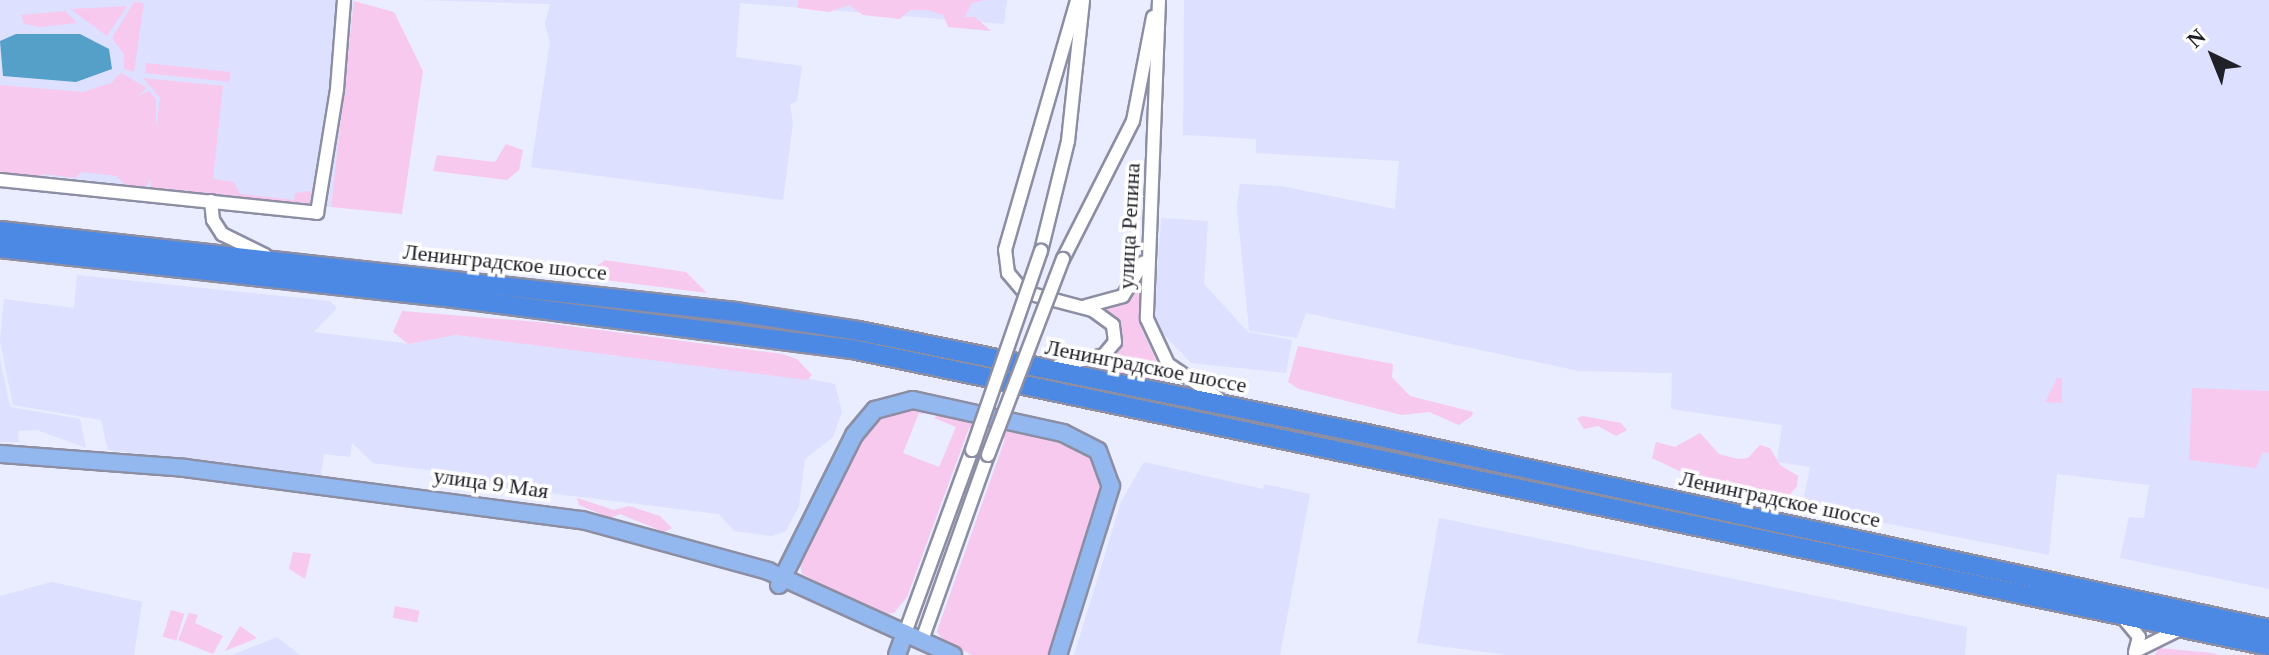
<!DOCTYPE html>
<meta charset="utf-8">
<style>
body{margin:0}
#map{position:relative;width:2269px;height:655px;overflow:hidden;background:#eaecff;font-family:Georgia,serif}
div>[style]{position:absolute}
.built>*{inset:0;background:#dee0ff}
.green>*{inset:0;background:#f7c9ef;transform-origin:0 0}
.water>*{inset:0;background:#55a0c8}
.roads{filter:drop-shadow(2px 0 #8c8ea4) drop-shadow(-2px 0 #8c8ea4) drop-shadow(0 2px #8c8ea4) drop-shadow(0 -2px #8c8ea4)}
.minor>*{height:12px;margin:-6px;padding:0 6px;transform-origin:6px;border-radius:6px;background:#fff}
.major>*{height:16px;margin:-8px;padding:0 8px;transform-origin:8px;border-radius:8px;background:#93b8ef}
.highway>*{height:18px;margin:-9px;padding:0 9px;transform-origin:9px;border-radius:9px;background:#4b89e5}
.bridges{filter:drop-shadow(2px 0 #8c8ea4) drop-shadow(-2px 0 #8c8ea4) drop-shadow(0 2px #8c8ea4) drop-shadow(0 -2px #8c8ea4)}
.minor-bridge>*{height:12px;margin:-6px;padding:0 6px;transform-origin:6px;border-radius:6px;background:#fff}
span{translate:-50% -50%;white-space:nowrap;text-align:center;line-height:1.15;-webkit-text-stroke:7px #fff;paint-order:stroke}
.street-label{font-size:22px;color:#202029}
.north{position:absolute;left:2173px;top:16px;width:80px;height:80px;-webkit-text-stroke:6px #fff;paint-order:stroke;rotate:317deg;font-size:22px;font-weight:700;line-height:32px;text-align:center;color:#202029}
.north::after{content:'';display:block;margin:auto;width:28px;height:36px;background:#202029;clip-path:polygon(50% 0,100% 100%,50% 72%,0 100%)}
</style>
<div id="map">
<div class="built">
<div style="clip-path:polygon(0 0,354px 0,331px 207px,0 171px)"></div>
<div style="clip-path:polygon(418px 0,1007px 0,1004px 24px,740px 3px,736px 57px,802px 66px,797px 101px,790px 104px,793px 123px,783px 200px,531px 167px,550px 42px,545px 24px,550px 4px)"></div>
<div style="clip-path:polygon(1184px 0,2269px 0,2269px 589px,2120px 558px,2129px 517px,2144px 518px,2149px 485px,2057px 474px,2049px 555px,1802px 507px,1810px 467px,1777px 462px,1782px 425px,1671px 409px,1672px 373px,1579px 371px,1306px 313px,1297px 338px,1249px 331px,1237px 207px,1240px 184px,1281px 186px,1395px 209px,1399px 161px,1256px 153px,1256px 139px,1183px 135px)"></div>
<div style="clip-path:polygon(1161px 218px,1208px 221px,1204px 284px,1248px 332px,1292px 340px,1286px 373px,1191px 363px,1161px 332px,1154px 321px)"></div>
<div style="clip-path:polygon(77px 275px,330px 301px,337px 308px,314px 332px,411px 344px,436px 335px,456px 335px,810px 379px,835px 384px,842px 412px,833px 437px,805px 459px,799px 506px,786px 531px,771px 536px,734px 531px,719px 514px,443px 480px,443px 472px,373px 463px,352px 443px,350px 457px,324px 454px,321px 475px,108px 450px,101px 420px,13px 405px,0 341px,4px 299px,74px 308px)"></div>
<div style="clip-path:polygon(0 359px,10px 407px,80px 419px,86px 448px,37px 430px,18px 431px,19px 442px,0 442px)"></div>
<div style="clip-path:polygon(1144px 462px,1263px 489px,1264px 484px,1310px 494px,1280px 655px,1074px 655px,1121px 502px)"></div>
<div style="clip-path:polygon(1439px 518px,1967px 627px,1965px 655px,1507px 655px,1417px 643px)"></div>
<div style="clip-path:polygon(52px 582px,142px 602px,134px 655px,0 655px,0 596px)"></div>
<div style="clip-path:polygon(277px 637px,300px 655px,232px 655px)"></div>
</div>
<div class="green">
<div style="clip-path:polygon(798px 0,985px 0,972px 3px,965px 17px,975px 17px,991px 31px,948px 27px,943px 15px,928px 10px,910px 10px,900px 19px,863px 15px,849px 5px,829px 12px,798px 8px)"></div>
<div style="clip-path:polygon(354px 1px,394px 12px,423px 71px,402px 214px,331px 207px)"></div>
<div style="clip-path:polygon(134px 2px,144px 3px,134px 72px,124px 69px,124px 54px,112px 38px)"></div>
<div style="clip-path:polygon(127px 6px,107px 36px,70px 9px)"></div>
<div style="clip-path:polygon(65px 11px,77px 23px,40px 27px,24px 24px,21px 15px)"></div>
<div style="left:146px;top:63px;width:85px;height:10px;rotate:6deg"></div>
<div style="clip-path:polygon(121px 73px,147px 88px,137px 96px,149px 91px,156px 99px,156px 129px,160px 98px,143px 78px,223px 86px,213px 179px,234px 182px,240px 194px,294px 200px,295px 193px,311px 191px,310px 203px,302px 208px,150px 192px,151px 179px,146px 187px,125px 185px,117px 176px,82px 172px,75px 178px,44px 174px,39px 179px,0 175px,0 85px,83px 92px,111px 83px)"></div>
<div style="clip-path:polygon(506px 144px,523px 150px,519px 170px,507px 180px,433px 171px,437px 155px,495px 162px)"></div>
<div style="clip-path:polygon(605px 260px,686px 272px,707px 293px,582px 277px)"></div>
<div style="clip-path:polygon(1138px 288px,1142px 330px,1167px 384px,1096px 368px,1114px 352px,1120px 337px,1119px 322px,1104px 307px)"></div>
<div style="clip-path:polygon(402px 311px,539px 322px,782px 354px,797px 359px,812px 375px,807px 380px,456px 335px,408px 344px,393px 332px)"></div>
<div style="clip-path:polygon(1298px 346px,1393px 364px,1392px 377px,1410px 396px,1473px 412px,1472px 416px,1459px 425px,1429px 412px,1402px 415px,1299px 389px,1288px 382px)"></div>
<div style="clip-path:polygon(2057px 378px,2062px 378px,2062px 403px,2045px 402px)"></div>
<div style="clip-path:polygon(2192px 388px,2269px 391px,2269px 454px,2263px 452px,2256px 468px,2189px 460px)"></div>
<div style="clip-path:polygon(920px 407px,925px 414px,919px 413px,903px 453px,939px 467px,956px 427px,934px 418px,942px 412px,1072px 442px,1102px 468px,1100px 504px,1048px 655px,972px 655px,942px 640px,937px 631px,1005px 439px,969px 428px,907px 597px,894px 613px,880px 615px,802px 574px,799px 561px,857px 441px,884px 411px)"></div>
<div style="clip-path:polygon(1583px 416px,1621px 423px,1627px 430px,1616px 436px,1598px 426px,1584px 429px,1577px 418px)"></div>
<div style="clip-path:polygon(1700px 433px,1719px 454px,1738px 459px,1748px 458px,1760px 445px,1770px 448px,1780px 465px,1798px 476px,1797px 486px,1784px 502px,1765px 499px,1696px 479px,1652px 458px,1656px 442px,1675px 447px)"></div>
<div style="clip-path:polygon(577px 498px,614px 510px,629px 506px,660px 516px,672px 528px,664px 532px,620px 514px,610px 518px,579px 505px)"></div>
<div style="clip-path:polygon(293px 552px,311px 554px,305px 579px,289px 569px)"></div>
<div style="left:395px;top:606px;width:25px;height:12px;rotate:11deg"></div>
<div style="left:171px;top:610px;width:14px;height:28px;rotate:17deg"></div>
<div style="clip-path:polygon(189px 613px,198px 615px,195px 623px,223px 636px,213px 654px,178px 640px)"></div>
<div style="clip-path:polygon(240px 626px,257px 638px,225px 651px)"></div>
<div style="clip-path:polygon(2159px 648px,2213px 653px,2219px 655px,2155px 655px)"></div>
</div>
<div class="water">
<div style="clip-path:polygon(16px 34px,80px 34px,109px 49px,112px 69px,76px 82px,3px 76px,0 41px)"></div>
</div>
<div class="roads">
<div class="minor">
<div style="left:1159px;top:0;width:319px;rotate:92.2deg"></div>
<div style="left:1147px;top:319px;width:50px;rotate:65deg"></div>
<div style="left:1168px;top:364px;width:60px;rotate:34.2deg"></div>
<div style="left:0;top:180px;width:319px;rotate:5.9deg"></div>
<div style="left:317px;top:213px;width:126px;rotate:-80.8deg"></div>
<div style="left:337px;top:89px;width:89px;rotate:-85.5deg"></div>
<div style="left:211px;top:201px;width:19px;rotate:84deg"></div>
<div style="left:213px;top:220px;width:17px;rotate:57deg"></div>
<div style="left:222px;top:234px;width:48px;rotate:26deg"></div>
<div style="left:1041px;top:251px;width:113px;rotate:-76.2deg"></div>
<div style="left:1068px;top:141px;width:142px;rotate:-83.9deg"></div>
<div style="left:1063px;top:259px;width:155px;rotate:-63.1deg"></div>
<div style="left:1133px;top:121px;width:106px;rotate:-79.1deg"></div>
<div style="left:1086px;top:306px;width:38px;rotate:-15deg"></div>
<div style="left:1123px;top:296px;width:39px;rotate:-59deg"></div>
<div style="left:1057px;top:366px;width:48px;rotate:-13.2deg"></div>
<div style="left:1104px;top:355px;width:17px;rotate:-50deg"></div>
<div style="left:1115px;top:342px;width:17px;rotate:-97deg"></div>
<div style="left:1113px;top:325px;width:26px;rotate:-144deg"></div>
<div style="left:1092px;top:310px;width:70px;rotate:-165.2deg"></div>
<div style="left:1024px;top:292px;width:25px;rotate:-130deg"></div>
<div style="left:1008px;top:273px;width:23px;rotate:-97deg"></div>
<div style="left:1005px;top:250px;width:260px;rotate:-73.9deg"></div>
<div style="left:2124px;top:619px;width:23px;rotate:50deg"></div>
<div style="left:2139px;top:637px;width:16px;rotate:105deg"></div>
<div style="left:905px;top:633px;width:195px;rotate:-69.9deg"></div>
<div style="left:922px;top:640px;width:196px;rotate:-70.4deg"></div>
<div style="left:2138px;top:650px;width:45px;rotate:-26.6deg"></div>
</div>
<div class="major">
<div style="left:0;top:454px;width:186px;rotate:4.3deg"></div>
<div style="left:185px;top:468px;width:400px;rotate:7.5deg"></div>
<div style="left:582px;top:520px;width:193px;rotate:15.3deg"></div>
<div style="left:768px;top:571px;width:203px;rotate:24.4deg"></div>
<div style="left:779px;top:585px;width:168px;rotate:-63.4deg"></div>
<div style="left:854px;top:435px;width:33px;rotate:-50deg"></div>
<div style="left:875px;top:410px;width:39px;rotate:-15deg"></div>
<div style="left:913px;top:400px;width:154px;rotate:12.4deg"></div>
<div style="left:1063px;top:433px;width:39px;rotate:27deg"></div>
<div style="left:1098px;top:451px;width:37px;rotate:70deg"></div>
<div style="left:1111px;top:486px;width:177px;rotate:107.4deg"></div>
<div style="left:897px;top:655px;width:23px;rotate:-70deg"></div>
</div>
<div class="highway">
<div style="left:0;top:231px;width:740px;rotate:6.28deg"></div>
<div style="left:736px;top:312px;width:124px;rotate:8.8deg"></div>
<div style="left:859px;top:331px;width:522px;rotate:11.48deg"></div>
<div style="left:1371px;top:435px;width:919px;rotate:12.19deg"></div>
<div style="left:0;top:248px;width:440px;rotate:6.3deg"></div>
<div style="left:437px;top:296px;width:423px;rotate:7.3deg"></div>
<div style="left:857px;top:350px;width:1443px;rotate:11.84deg"></div>
</div>
</div>
<div class="bridges">
<div class="minor-bridge">
<div style="left:972px;top:450px;width:211px;rotate:-70.9deg"></div>
<div style="left:988px;top:455px;width:210px;rotate:-69.1deg"></div>
</div>
</div>
<div class="street-label">
<span style="left:1129px;top:226px;rotate:-87deg">улица Репина</span>
<span style="left:505px;top:262px;rotate:6deg">Ленинградское шоссе</span>
<span style="left:1146px;top:366px;rotate:11deg">Ленинградское шоссе</span>
<span style="left:491px;top:483px;rotate:8deg">улица 9 Мая</span>
<span style="left:1780px;top:499px;rotate:12deg">Ленинградское шоссе</span>
</div>
<div class="north">N</div>
</div>
